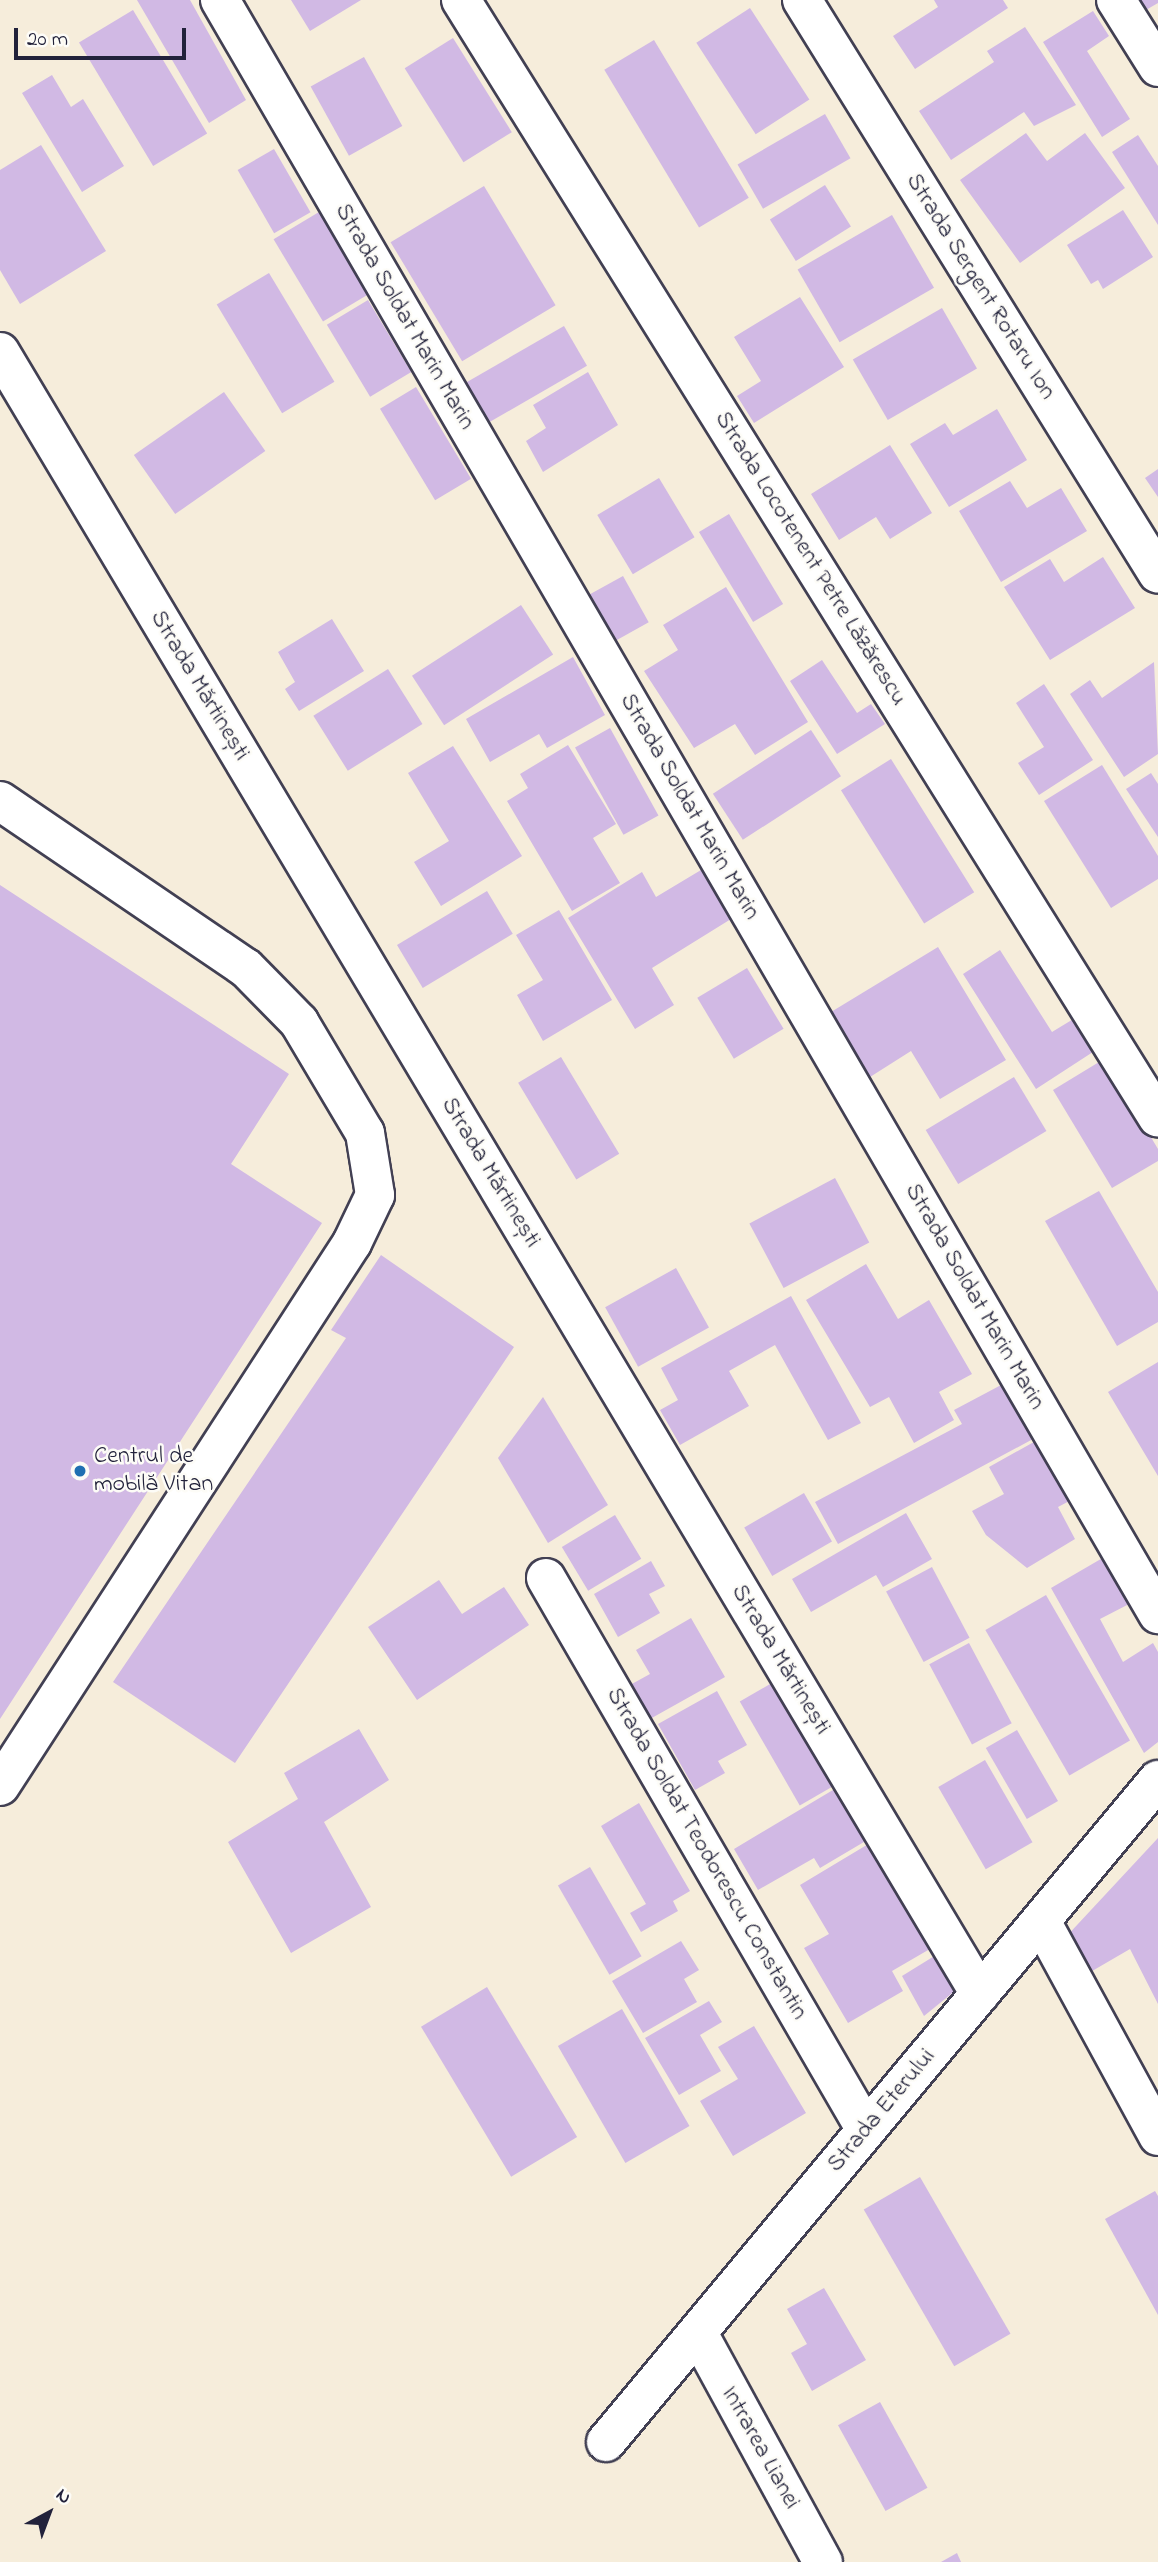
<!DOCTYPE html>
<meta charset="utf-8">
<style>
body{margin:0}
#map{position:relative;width:1158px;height:2562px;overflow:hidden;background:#f6eddb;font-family:"Indie Flower",sans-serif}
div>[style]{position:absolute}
.building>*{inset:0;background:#d1b9e4;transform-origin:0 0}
.roads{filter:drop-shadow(2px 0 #424053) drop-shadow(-2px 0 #424053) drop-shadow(0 2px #424053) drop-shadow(0 -2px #424053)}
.minor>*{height:38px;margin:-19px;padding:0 19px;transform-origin:19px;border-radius:19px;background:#fff}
.dots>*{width:19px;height:19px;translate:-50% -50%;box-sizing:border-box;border:4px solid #fdfcf7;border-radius:50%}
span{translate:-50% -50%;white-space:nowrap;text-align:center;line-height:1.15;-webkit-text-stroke:5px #fdfcf7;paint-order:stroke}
.street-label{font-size:24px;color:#22223b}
.poi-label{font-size:24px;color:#22223b}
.left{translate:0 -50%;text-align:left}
.north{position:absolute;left:14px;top:2478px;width:70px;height:70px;-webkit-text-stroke:5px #fdfcf7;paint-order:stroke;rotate:41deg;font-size:19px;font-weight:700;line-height:28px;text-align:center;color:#22223b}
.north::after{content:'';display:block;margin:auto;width:24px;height:32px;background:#22223b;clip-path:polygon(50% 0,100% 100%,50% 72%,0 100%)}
.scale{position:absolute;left:14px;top:28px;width:172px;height:32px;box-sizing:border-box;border:4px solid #22223b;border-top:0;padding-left:9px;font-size:21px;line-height:24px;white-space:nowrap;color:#22223b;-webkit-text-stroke:5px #fdfcf7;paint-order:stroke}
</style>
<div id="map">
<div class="building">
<div style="clip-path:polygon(137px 0,190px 0,246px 100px,209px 123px)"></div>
<div style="clip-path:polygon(291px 0,361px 0,310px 31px)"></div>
<div style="clip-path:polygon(934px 0,1003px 0,1008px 8px,915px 69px,893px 36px,938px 7px)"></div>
<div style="clip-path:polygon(1131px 0,1158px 0,1158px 3px,1139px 14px)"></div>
<div style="left:750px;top:8px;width:109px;height:64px;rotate:57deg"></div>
<div style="left:133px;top:10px;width:144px;height:63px;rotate:59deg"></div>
<div style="clip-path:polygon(1093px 11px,1109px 36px,1087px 51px,1130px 119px,1102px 137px,1043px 42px)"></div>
<div style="clip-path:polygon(1025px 27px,1076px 105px,1034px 126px,1024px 112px,951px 160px,919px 111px,994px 62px,987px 51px)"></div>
<div style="left:453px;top:38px;width:111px;height:57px;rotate:58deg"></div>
<div style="left:654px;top:40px;width:184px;height:58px;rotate:59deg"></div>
<div style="left:364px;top:57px;width:79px;height:61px;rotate:61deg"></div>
<div style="clip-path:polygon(52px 75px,71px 107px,83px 99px,124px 166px,82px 192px,22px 93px)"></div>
<div style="left:825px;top:114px;width:51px;height:101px;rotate:60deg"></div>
<div style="clip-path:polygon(1026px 133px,1047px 161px,1085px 133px,1125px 188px,1020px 263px,960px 180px)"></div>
<div style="clip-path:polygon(1138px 135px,1158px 166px,1158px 225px,1112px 152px)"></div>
<div style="clip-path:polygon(41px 145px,106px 251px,20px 304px,0 270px,0 170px)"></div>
<div style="left:274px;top:149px;width:73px;height:42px;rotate:60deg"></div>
<div style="left:825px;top:185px;width:49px;height:65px;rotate:58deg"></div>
<div style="left:484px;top:186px;width:139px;height:109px;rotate:59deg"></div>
<div style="clip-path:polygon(1123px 210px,1153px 257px,1103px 289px,1098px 280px,1091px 284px,1067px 245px)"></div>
<div style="left:319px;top:212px;width:96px;height:53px;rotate:59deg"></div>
<div style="left:892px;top:215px;width:84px;height:109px;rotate:60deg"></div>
<div style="left:269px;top:273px;width:127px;height:61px;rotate:59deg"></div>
<div style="clip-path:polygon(800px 297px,844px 367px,754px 423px,737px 396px,761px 381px,734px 337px)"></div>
<div style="left:368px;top:300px;width:84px;height:48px;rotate:59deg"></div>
<div style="left:942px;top:308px;width:70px;height:103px;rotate:60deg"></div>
<div style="left:564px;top:326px;width:46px;height:114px;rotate:60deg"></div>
<div style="clip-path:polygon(588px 372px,618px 425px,543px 472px,526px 441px,546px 428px,533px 405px)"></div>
<div style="left:416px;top:387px;width:107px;height:42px;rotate:59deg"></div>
<div style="left:224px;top:392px;width:72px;height:110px;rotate:55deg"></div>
<div style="clip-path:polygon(997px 409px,1027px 460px,949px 507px,910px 444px,945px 423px,953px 435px)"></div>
<div style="clip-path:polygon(890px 445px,932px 513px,890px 539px,876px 517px,839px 540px,811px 494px)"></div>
<div style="clip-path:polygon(1158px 469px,1158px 497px,1145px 478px)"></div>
<div style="left:659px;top:478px;width:69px;height:72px;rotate:59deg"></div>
<div style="clip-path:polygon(1010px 481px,1027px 508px,1061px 488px,1087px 531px,1001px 582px,959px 511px)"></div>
<div style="left:729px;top:514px;width:105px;height:35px;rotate:59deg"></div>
<div style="clip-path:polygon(1103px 557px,1135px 608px,1050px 660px,1004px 587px,1050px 559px,1064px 582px)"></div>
<div style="left:623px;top:576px;width:53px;height:44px;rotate:61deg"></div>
<div style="clip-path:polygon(726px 587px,808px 722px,755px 755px,735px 724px,694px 748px,644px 671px,678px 650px,663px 625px)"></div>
<div style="left:521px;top:605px;width:59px;height:130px;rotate:57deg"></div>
<div style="clip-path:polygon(332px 619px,364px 671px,299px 711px,285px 689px,295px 682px,278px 652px)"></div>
<div style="clip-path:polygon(573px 657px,605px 715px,547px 748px,539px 734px,490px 762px,466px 719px)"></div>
<div style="clip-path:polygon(822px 660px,857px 713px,871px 704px,885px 724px,837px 754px,790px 681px)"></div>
<div style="clip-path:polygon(1154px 662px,1158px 754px,1124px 777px,1070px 694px,1090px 680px,1102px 698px)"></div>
<div style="left:388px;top:669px;width:65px;height:88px;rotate:58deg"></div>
<div style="clip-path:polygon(1044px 684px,1093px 760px,1039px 795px,1018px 763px,1044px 747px,1016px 703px)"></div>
<div style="left:610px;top:728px;width:100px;height:40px;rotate:61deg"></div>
<div style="left:811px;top:730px;width:55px;height:117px;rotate:57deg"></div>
<div style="clip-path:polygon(568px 745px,616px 824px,593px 838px,620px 883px,572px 911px,507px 801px,528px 788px,520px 774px)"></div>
<div style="clip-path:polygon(453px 746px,522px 856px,441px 906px,414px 862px,449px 841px,408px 773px)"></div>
<div style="left:891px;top:759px;width:157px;height:59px;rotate:58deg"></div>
<div style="clip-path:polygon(1102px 765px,1158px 856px,1158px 879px,1111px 908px,1044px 801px)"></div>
<div style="clip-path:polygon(1151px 773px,1158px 784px,1158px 837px,1126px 789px)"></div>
<div style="clip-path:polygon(701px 870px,731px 919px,652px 968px,674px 1005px,635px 1029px,568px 918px,642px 872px,656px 897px)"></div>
<div style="clip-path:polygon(0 885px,289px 1074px,231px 1164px,322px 1223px,0 1719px)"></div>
<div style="left:487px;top:891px;width:50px;height:105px;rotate:59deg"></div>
<div style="clip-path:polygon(559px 910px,612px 1000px,543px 1041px,517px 995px,543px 980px,516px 935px)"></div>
<div style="clip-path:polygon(938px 947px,1006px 1060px,940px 1099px,911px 1051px,870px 1077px,831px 1012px)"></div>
<div style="clip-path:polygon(1000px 950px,1052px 1032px,1075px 1018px,1096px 1050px,1036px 1089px,963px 974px)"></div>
<div style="left:747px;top:968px;width:71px;height:58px;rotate:59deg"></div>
<div style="left:561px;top:1057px;width:113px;height:50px;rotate:59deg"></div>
<div style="clip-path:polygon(1104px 1059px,1158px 1149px,1158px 1161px,1112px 1188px,1053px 1090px)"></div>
<div style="left:1014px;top:1077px;width:63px;height:103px;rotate:59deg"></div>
<div style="left:835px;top:1178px;width:73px;height:97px;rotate:62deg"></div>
<div style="clip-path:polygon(1099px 1191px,1158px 1292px,1158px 1322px,1117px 1346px,1045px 1221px)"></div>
<div style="clip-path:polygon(381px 1255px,514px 1347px,235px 1763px,113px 1682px,346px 1338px,331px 1330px)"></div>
<div style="clip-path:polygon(866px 1264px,898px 1319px,929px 1300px,972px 1374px,939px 1392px,954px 1420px,914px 1443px,889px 1397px,870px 1407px,806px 1300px)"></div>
<div style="left:676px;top:1268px;width:68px;height:81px;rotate:61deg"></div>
<div style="clip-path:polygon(791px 1296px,861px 1423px,828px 1440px,775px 1345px,729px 1371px,749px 1406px,680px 1445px,660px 1410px,678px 1400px,661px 1368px)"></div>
<div style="clip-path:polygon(1158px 1362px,1158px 1476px,1108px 1392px)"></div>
<div style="clip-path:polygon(1003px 1384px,1033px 1439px,838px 1544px,815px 1502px,962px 1424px,954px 1410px)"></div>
<div style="clip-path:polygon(543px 1397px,608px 1505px,548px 1543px,498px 1458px)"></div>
<div style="clip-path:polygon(1041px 1438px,1075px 1498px,1058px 1507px,1075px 1539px,1027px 1568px,986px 1535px,972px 1511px,1004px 1494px,989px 1467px)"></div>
<div style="left:804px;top:1493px;width:56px;height:69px;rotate:60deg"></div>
<div style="clip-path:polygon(906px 1513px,932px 1559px,883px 1587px,876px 1575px,811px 1612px,792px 1579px)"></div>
<div style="left:615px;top:1515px;width:51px;height:62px;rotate:59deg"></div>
<div style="clip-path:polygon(1106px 1556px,1131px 1603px,1100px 1619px,1123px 1662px,1153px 1643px,1158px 1652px,1158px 1742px,1144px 1753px,1051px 1588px)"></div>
<div style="clip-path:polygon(651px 1561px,665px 1586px,649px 1594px,660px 1613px,618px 1637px,594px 1594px)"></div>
<div style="left:932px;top:1567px;width:80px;height:52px;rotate:62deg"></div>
<div style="clip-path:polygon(439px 1580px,462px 1614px,504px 1587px,529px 1625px,417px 1700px,368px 1627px)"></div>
<div style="left:1046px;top:1595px;width:168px;height:70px;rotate:60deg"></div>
<div style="clip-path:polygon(691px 1618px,725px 1677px,650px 1719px,630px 1685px,650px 1674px,636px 1650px)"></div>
<div style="left:969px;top:1643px;width:91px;height:45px;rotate:62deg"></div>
<div style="left:777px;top:1680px;width:120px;height:43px;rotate:60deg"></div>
<div style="clip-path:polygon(717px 1691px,747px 1745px,718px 1761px,725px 1773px,695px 1790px,658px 1724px)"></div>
<div style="clip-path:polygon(359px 1729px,389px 1780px,324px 1822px,371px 1907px,291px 1953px,228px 1842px,298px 1799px,284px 1773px)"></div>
<div style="left:1017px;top:1730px;width:82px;height:36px;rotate:60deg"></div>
<div style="left:985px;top:1760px;width:95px;height:54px;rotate:60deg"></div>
<div style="clip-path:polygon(838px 1787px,869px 1839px,820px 1868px,814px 1858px,758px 1890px,734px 1849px)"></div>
<div style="clip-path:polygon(639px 1803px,690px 1891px,673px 1901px,678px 1911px,641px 1932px,630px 1913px,646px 1904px,601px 1826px)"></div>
<div style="clip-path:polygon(1158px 1838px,1158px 2004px,1130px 1949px,1087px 1974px,1064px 1939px)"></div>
<div style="clip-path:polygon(875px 1840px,935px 1946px,892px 1971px,903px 1991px,848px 2023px,804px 1948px,829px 1934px,800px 1885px)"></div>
<div style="left:590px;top:1867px;width:103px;height:37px;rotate:60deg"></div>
<div style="clip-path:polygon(681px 1941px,699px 1970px,684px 1979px,697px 2002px,643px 2033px,612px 1981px)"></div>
<div style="clip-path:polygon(936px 1955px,956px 1990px,924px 2016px,902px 1976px)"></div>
<div style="left:487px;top:1987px;width:175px;height:77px;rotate:59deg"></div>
<div style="clip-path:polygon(709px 2001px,722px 2022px,700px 2035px,721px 2071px,679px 2095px,645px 2038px)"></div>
<div style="left:622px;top:2009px;width:135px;height:74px;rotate:60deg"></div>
<div style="clip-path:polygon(754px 2026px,806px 2113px,733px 2156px,700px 2101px,738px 2079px,718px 2047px)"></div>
<div style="left:920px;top:2177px;width:181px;height:65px;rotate:60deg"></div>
<div style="clip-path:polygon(1155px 2191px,1158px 2196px,1158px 2315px,1105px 2219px)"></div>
<div style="clip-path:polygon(824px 2288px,866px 2360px,812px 2391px,791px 2353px,807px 2344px,787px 2309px)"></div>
<div style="left:880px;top:2402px;width:98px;height:48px;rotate:61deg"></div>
<div style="clip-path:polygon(957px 2553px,961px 2562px,941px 2562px)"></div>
</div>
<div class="roads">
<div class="minor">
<div style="left:220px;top:0;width:1867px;rotate:59.84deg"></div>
<div style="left:461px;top:0;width:1317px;rotate:58.06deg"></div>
<div style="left:802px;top:0;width:675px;rotate:58.19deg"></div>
<div style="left:1116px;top:0;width:79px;rotate:57.9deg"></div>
<div style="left:0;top:352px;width:1912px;rotate:59.17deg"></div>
<div style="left:0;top:801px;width:297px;rotate:34.2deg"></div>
<div style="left:246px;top:968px;width:76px;rotate:45.5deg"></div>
<div style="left:299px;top:1022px;width:129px;rotate:59.3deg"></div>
<div style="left:365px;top:1133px;width:63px;rotate:80.8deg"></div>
<div style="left:375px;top:1195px;width:53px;rotate:115.6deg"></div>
<div style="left:352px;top:1243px;width:647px;rotate:122.95deg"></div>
<div style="left:546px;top:1578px;width:638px;rotate:59.9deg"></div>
<div style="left:1041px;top:1921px;width:245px;rotate:61.4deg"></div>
<div style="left:698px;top:2333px;width:261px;rotate:61.4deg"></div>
<div style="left:606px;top:2442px;width:862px;rotate:-50.18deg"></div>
</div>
</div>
<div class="dots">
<div style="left:80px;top:1471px;background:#1f6fb2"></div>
</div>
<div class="street-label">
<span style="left:980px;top:287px;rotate:58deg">Strada Sergent Rotaru Ion</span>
<span style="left:404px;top:317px;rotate:60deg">Strada Soldat Marin Marin</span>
<span style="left:810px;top:559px;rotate:58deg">Strada Locotenent Petre Lăzărescu</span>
<span style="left:199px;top:686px;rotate:59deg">Strada Mărtinești</span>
<span style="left:689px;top:807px;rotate:60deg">Strada Soldat Marin Marin</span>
<span style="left:490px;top:1173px;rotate:59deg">Strada Mărtinești</span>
<span style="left:974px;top:1297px;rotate:60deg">Strada Soldat Marin Marin</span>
<span style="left:780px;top:1660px;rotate:59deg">Strada Mărtinești</span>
<span style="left:706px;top:1854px;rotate:60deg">Strada Soldat Teodorescu Constantin</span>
<span style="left:882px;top:2111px;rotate:-50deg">Strada Eterului</span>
<span style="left:760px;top:2448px;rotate:61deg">Intrarea Lianei</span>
</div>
<div class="poi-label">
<span class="left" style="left:94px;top:1471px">Centrul de<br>mobilă Vitan</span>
</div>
<div class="north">N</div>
<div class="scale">20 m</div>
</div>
